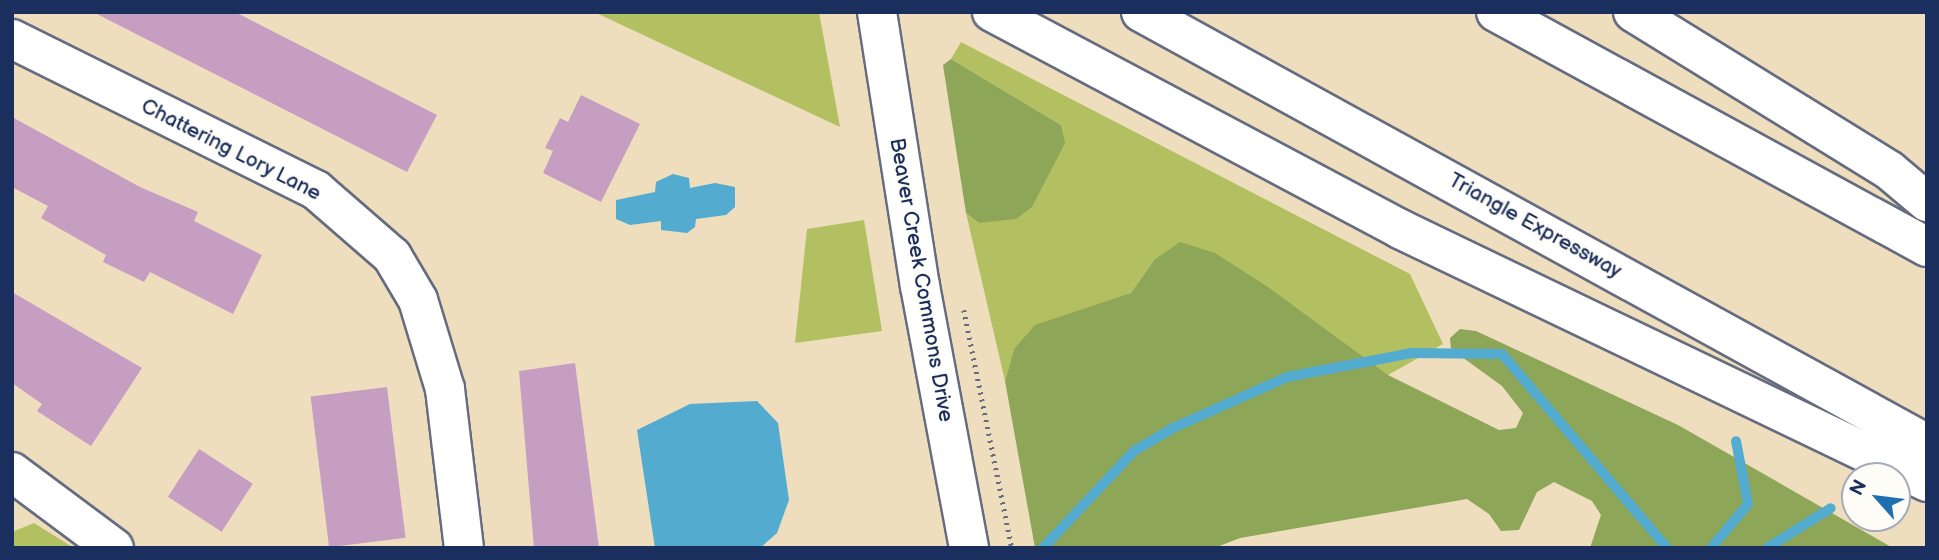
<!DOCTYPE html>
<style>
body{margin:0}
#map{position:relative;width:1939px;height:560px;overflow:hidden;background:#eedebe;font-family:"Balsamiq Sans",sans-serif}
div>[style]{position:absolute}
.green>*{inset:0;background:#b3c061}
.forest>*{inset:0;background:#8ea657}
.water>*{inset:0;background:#53abd0}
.stream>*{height:10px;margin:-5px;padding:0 5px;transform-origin:5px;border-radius:5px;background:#53abd0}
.building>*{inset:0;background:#c69ec1;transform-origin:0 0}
.path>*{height:4.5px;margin-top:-2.25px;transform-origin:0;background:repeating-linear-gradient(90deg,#656c80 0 2px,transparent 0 7px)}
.roads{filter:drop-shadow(2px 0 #656c80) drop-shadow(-2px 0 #656c80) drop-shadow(0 2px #656c80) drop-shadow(0 -2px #656c80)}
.minor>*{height:38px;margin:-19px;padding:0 19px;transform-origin:19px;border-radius:19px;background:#fff}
.tertiary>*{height:38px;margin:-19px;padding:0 19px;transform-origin:19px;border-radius:19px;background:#fff}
.motorway>*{height:38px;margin:-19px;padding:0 19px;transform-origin:19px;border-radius:19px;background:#fff}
span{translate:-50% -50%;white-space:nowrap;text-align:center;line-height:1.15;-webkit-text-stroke:5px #fdfcf7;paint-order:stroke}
.street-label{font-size:21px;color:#1b2f5e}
.frame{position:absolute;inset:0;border:14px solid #1b2f5e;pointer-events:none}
.north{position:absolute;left:1841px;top:462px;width:70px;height:70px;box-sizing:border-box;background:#fdfcf7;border:2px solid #a3aaba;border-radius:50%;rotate:298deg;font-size:19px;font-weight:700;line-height:28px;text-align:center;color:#1b2f5e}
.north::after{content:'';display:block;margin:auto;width:24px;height:32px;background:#1f6fb2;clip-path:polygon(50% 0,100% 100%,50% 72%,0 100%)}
</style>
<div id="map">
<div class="green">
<div style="clip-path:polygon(594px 12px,819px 12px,840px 127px)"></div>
<div style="clip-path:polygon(961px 42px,1410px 274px,1443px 344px,1388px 375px,1218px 256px,1154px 260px,1131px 293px,1014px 349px,1005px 381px,966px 213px,979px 223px,1061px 125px,951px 59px)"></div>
<div style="clip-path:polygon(864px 220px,882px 331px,795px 343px,807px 229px)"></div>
<div style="clip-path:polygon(34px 523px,74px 548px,12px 548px,12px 532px)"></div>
</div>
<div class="forest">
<div style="clip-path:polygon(951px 59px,1061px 125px,1065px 143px,1032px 207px,1016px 219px,979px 223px,966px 213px,943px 65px)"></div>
<div style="clip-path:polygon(1180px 242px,1215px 253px,1268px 287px,1388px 375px,1499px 430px,1516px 428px,1523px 413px,1502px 386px,1451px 349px,1450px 338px,1460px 329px,1476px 331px,1678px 425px,1893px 548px,1590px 548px,1601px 515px,1592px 501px,1554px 482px,1537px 492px,1519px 530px,1501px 531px,1489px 514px,1467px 499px,1240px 538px,1214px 548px,1035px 548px,1005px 381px,1014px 349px,1035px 325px,1131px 293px,1154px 260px)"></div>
</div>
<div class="water">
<div style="clip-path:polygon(673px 174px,689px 178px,690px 188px,715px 183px,735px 187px,735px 207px,726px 215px,696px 219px,695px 227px,687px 233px,661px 230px,661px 221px,630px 225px,616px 219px,616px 200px,655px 192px,656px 182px)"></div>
<div style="clip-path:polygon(757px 401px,778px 423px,789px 500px,777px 533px,760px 548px,655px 548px,637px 430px,690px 404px)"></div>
</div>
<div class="stream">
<div style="left:1043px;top:548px;width:133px;rotate:-46.8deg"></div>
<div style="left:1134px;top:451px;width:45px;rotate:-30.5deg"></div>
<div style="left:1173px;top:428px;width:125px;rotate:-24.1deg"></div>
<div style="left:1287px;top:377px;width:127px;rotate:-10.9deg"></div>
<div style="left:1412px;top:353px;width:90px;rotate:0.6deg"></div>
<div style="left:1502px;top:354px;width:255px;rotate:49.6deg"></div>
<div style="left:1711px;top:548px;width:57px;rotate:-49.9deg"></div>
<div style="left:1748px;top:504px;width:64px;rotate:-100.8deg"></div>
<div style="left:1767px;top:548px;width:75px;rotate:-32deg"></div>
</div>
<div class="building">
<div style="clip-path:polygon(93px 12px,235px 12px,437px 115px,407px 172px)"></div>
<div style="clip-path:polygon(581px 95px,640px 124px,601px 202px,543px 173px,553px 151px,545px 148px,560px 118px,568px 122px)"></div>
<div style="clip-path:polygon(12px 117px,140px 187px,198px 212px,194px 221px,262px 255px,233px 314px,150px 272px,144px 282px,103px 262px,106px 255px,41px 218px,48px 206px,12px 187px)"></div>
<div style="clip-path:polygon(12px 292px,142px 368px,91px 446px,37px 411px,42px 404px,12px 383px)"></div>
<div style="clip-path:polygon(575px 363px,599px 548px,534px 548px,519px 371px)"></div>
<div style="left:387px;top:387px;width:152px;height:77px;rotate:83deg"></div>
<div style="left:199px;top:449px;width:64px;height:57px;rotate:33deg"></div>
</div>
<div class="path">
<div style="left:964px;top:310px;width:243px;rotate:78.6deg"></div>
</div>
<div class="roads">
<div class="minor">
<div style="left:12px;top:39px;width:339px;rotate:26.4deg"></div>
<div style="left:316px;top:190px;width:101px;rotate:41deg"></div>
<div style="left:392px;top:256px;width:51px;rotate:59.4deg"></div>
<div style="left:418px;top:300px;width:93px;rotate:73.1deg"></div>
<div style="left:445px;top:389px;width:160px;rotate:83.2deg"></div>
<div style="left:12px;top:472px;width:127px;rotate:36.7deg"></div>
</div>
<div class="tertiary">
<div style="left:877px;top:12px;width:277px;rotate:81.1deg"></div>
<div style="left:920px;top:286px;width:267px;rotate:79.4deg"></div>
</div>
<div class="motorway">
<div style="left:992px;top:12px;width:462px;rotate:28deg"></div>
<div style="left:1400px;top:229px;width:585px;rotate:25.64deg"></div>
<div style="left:1141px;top:12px;width:897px;rotate:28.79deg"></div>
<div style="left:1496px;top:12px;width:491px;rotate:28.6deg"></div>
<div style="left:1633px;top:12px;width:301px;rotate:31.7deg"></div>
<div style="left:1889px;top:170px;width:50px;rotate:40.1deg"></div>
</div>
</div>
<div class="street-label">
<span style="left:231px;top:150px;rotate:27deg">Chattering Lory Lane</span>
<span style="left:1535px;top:226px;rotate:29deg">Triangle Expressway</span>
<span style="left:921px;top:280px;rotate:80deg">Beaver Creek Commons Drive</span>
</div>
<div class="frame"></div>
<div class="north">N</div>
</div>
